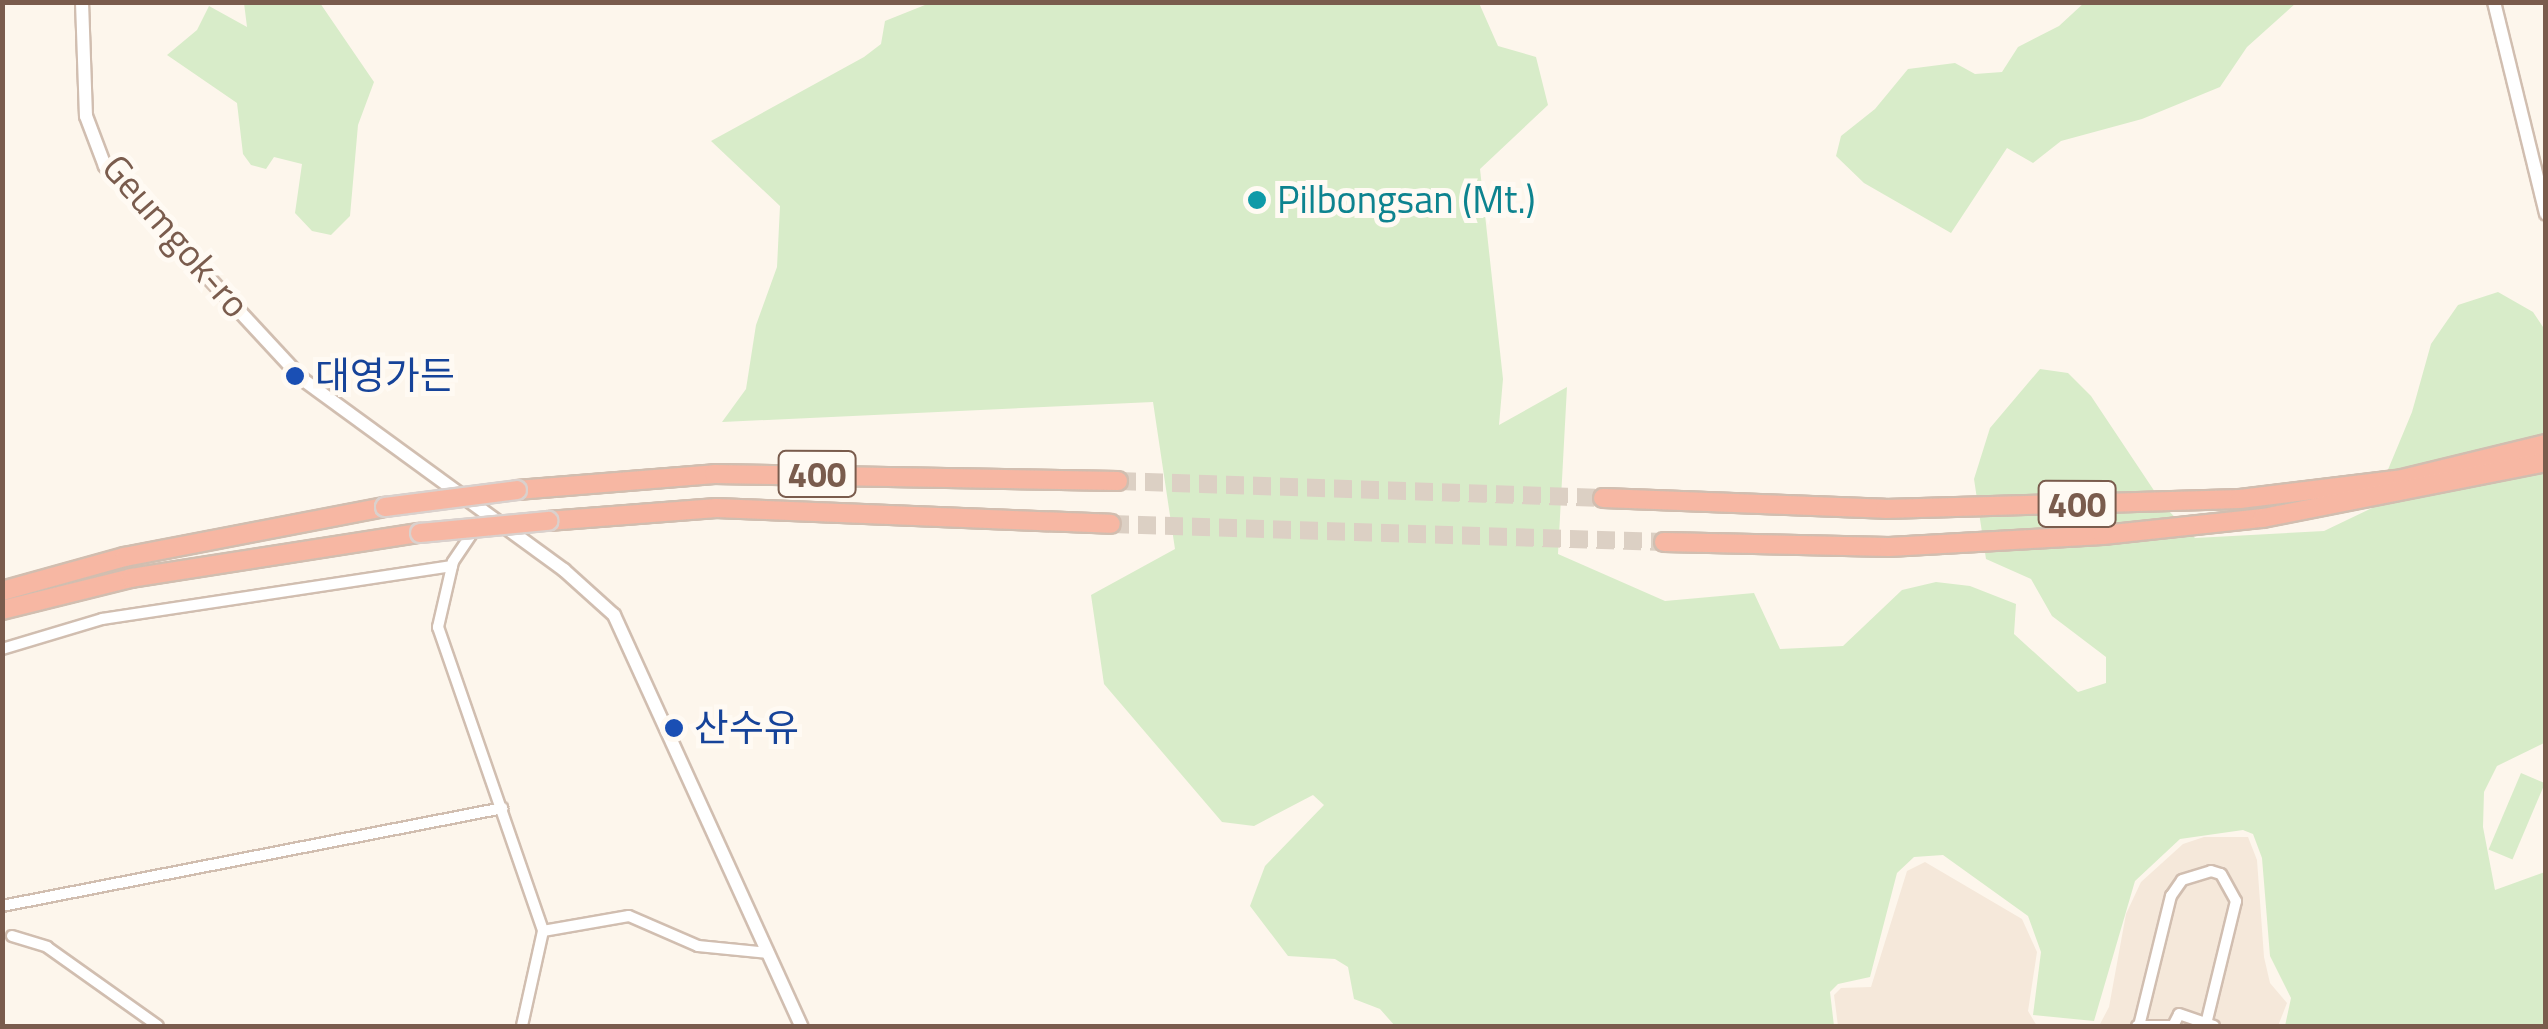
<!DOCTYPE html>
<meta charset="utf-8">
<style>
body{margin:0}
#map{position:relative;width:2548px;height:1029px;overflow:hidden;background:#fdf6ec;font-family:"Titillium Web","Noto Sans KR",sans-serif}
div>[style]{position:absolute}
.residential>*{inset:0;background:#f5e8da}
.green>*{inset:0;background:#d8ecc9;transform-origin:0 0}
.motorway-tunnel>*{height:18px;margin-top:-9px;transform-origin:0;background:repeating-linear-gradient(90deg,#dcd0c4 0 18px,transparent 0 27px)}
.roads{filter:drop-shadow(2px 0 #d1beb0) drop-shadow(-2px 0 #d1beb0) drop-shadow(0 2px #d1beb0) drop-shadow(0 -2px #d1beb0)}
.minor>*{height:10px;margin:-5px;padding:0 5px;transform-origin:5px;border-radius:5px;background:#fff}
.tertiary>*{height:12px;margin:-6px;padding:0 6px;transform-origin:6px;border-radius:6px;background:#fff}
.motorway>*{height:18px;margin:-9px;padding:0 9px;transform-origin:9px;border-radius:9px;background:#f7b7a3}
.bridges{filter:drop-shadow(2px 0 #dad1cd) drop-shadow(-2px 0 #dad1cd) drop-shadow(0 2px #dad1cd) drop-shadow(0 -2px #dad1cd)}
.motorway-bridge>*{height:18px;margin:-9px;padding:0 9px;transform-origin:9px;border-radius:9px;background:#f7b7a3}
.dots>*{width:28px;height:28px;translate:-50% -50%;box-sizing:border-box;border:5px solid #fffaf3;border-radius:50%}
span{translate:-50% -50%;white-space:nowrap;text-align:center;line-height:1.15;-webkit-text-stroke:10px #fffaf3;paint-order:stroke}
.shield-label span{padding:2px 8px;background:#fffaf3;border:2px solid;border-radius:8px;-webkit-text-stroke-width:0}
.shield-label{font-size:35px;color:#7a5c4d;font-weight:700}
.culture-label{font-size:38px;color:#0d838f}
.left{translate:0 -50%;text-align:left}
.street-label{font-size:38px;color:#7a5c4d}
.transit-label{font-size:38px;color:#164399}
.frame{position:absolute;inset:0;border:5px solid #7a5c4d;pointer-events:none}
</style>
<div id="map">
<div class="residential">
<div style="clip-path:polygon(2204px 837px,2248px 837px,2257px 860px,2264px 957px,2270px 983px,2287px 1003px,2278px 1026px,2099px 1026px,2109px 1007px,2126px 914px,2141px 882px,2183px 844px)"></div>
<div style="clip-path:polygon(1925px 862px,2022px 919px,2037px 952px,2028px 1011px,2037px 1026px,1838px 1026px,1834px 995px,1841px 988px,1871px 987px,1907px 871px)"></div>
</div>
<div class="green">
<div style="clip-path:polygon(2085px 2px,2296px 3px,2247px 47px,2220px 87px,2142px 119px,2061px 141px,2033px 163px,2007px 148px,1951px 233px,1864px 183px,1836px 156px,1841px 136px,1875px 109px,1908px 69px,1955px 63px,1975px 74px,2002px 72px,2018px 47px,2059px 26px)"></div>
<div style="clip-path:polygon(244px 3px,320px 3px,374px 82px,358px 125px,350px 216px,331px 235px,312px 231px,295px 213px,302px 164px,274px 157px,266px 169px,251px 165px,243px 154px,237px 103px,167px 55px,197px 30px,209px 6px,247px 27px)"></div>
<div style="clip-path:polygon(930px 3px,1479px 3px,1498px 46px,1536px 57px,1548px 105px,1480px 169px,1503px 379px,1499px 425px,1567px 387px,1558px 554px,1665px 601px,1754px 593px,1780px 649px,1843px 646px,1902px 590px,1936px 582px,1970px 586px,2016px 604px,2014px 634px,2078px 692px,2106px 683px,2106px 657px,2052px 616px,2031px 579px,1986px 559px,1974px 479px,1990px 428px,2040px 369px,2068px 373px,2091px 396px,2165px 507px,2195px 538px,2324px 531px,2372px 508px,2412px 412px,2431px 344px,2458px 305px,2498px 292px,2533px 312px,2545px 330px,2546px 742px,2497px 766px,2484px 792px,2483px 827px,2495px 890px,2545px 872px,2545px 1026px,2285px 1026px,2291px 998px,2270px 956px,2262px 858px,2253px 834px,2243px 830px,2180px 839px,2135px 881px,2094px 1021px,2033px 1015px,2041px 952px,2028px 916px,1943px 855px,1914px 857px,1897px 873px,1870px 977px,1838px 984px,1830px 992px,1834px 1026px,1395px 1026px,1380px 1009px,1354px 999px,1348px 967px,1335px 959px,1288px 956px,1250px 906px,1265px 866px,1324px 805px,1313px 795px,1254px 826px,1222px 822px,1104px 684px,1091px 595px,1175px 549px,1153px 402px,722px 422px,746px 389px,756px 325px,777px 267px,780px 206px,711px 141px,864px 57px,881px 44px,885px 21px)"></div>
<div style="left:2521px;top:773px;width:26px;height:83px;rotate:23deg"></div>
</div>
<div class="motorway-tunnel">
<div style="left:1118px;top:481px;width:485px;rotate:2deg"></div>
<div style="left:1111px;top:524px;width:553px;rotate:1.86deg"></div>
</div>
<div class="roads">
<div class="minor">
<div style="left:475px;top:529px;width:40px;rotate:124deg"></div>
<div style="left:453px;top:562px;width:67px;rotate:103deg"></div>
<div style="left:438px;top:627px;width:322px;rotate:70.9deg"></div>
<div style="left:543px;top:931px;width:97px;rotate:102.5deg"></div>
<div style="left:2px;top:649px;width:104px;rotate:-16.7deg"></div>
<div style="left:102px;top:619px;width:354px;rotate:-8.6deg"></div>
<div style="left:2px;top:906px;width:510px;rotate:-11.07deg"></div>
<div style="left:543px;top:931px;width:87px;rotate:-9.9deg"></div>
<div style="left:629px;top:916px;width:75px;rotate:23.5deg"></div>
<div style="left:698px;top:946px;width:71px;rotate:5.6deg"></div>
<div style="left:12px;top:936px;width:37px;rotate:17deg"></div>
<div style="left:47px;top:947px;width:136px;rotate:35.4deg"></div>
<div style="left:2137px;top:1026px;width:36px"></div>
<div style="left:2139px;top:1026px;width:134px;rotate:-76.2deg"></div>
<div style="left:2171px;top:896px;width:19px;rotate:-55deg"></div>
<div style="left:2182px;top:880px;width:30px;rotate:-17deg"></div>
<div style="left:2211px;top:871px;width:10px;rotate:17deg"></div>
<div style="left:2221px;top:874px;width:31px;rotate:61deg"></div>
<div style="left:2236px;top:901px;width:122px;rotate:103.7deg"></div>
<div style="left:2173px;top:1026px;width:13px;rotate:-63deg"></div>
<div style="left:2179px;top:1014px;width:37px;rotate:19deg"></div>
</div>
<div class="tertiary">
<div style="left:82px;top:2px;width:114px;rotate:88deg"></div>
<div style="left:86px;top:116px;width:53px;rotate:69.2deg"></div>
<div style="left:105px;top:166px;width:290px;rotate:47.2deg"></div>
<div style="left:302px;top:379px;width:324px;rotate:36.1deg"></div>
<div style="left:564px;top:570px;width:67px;rotate:42deg"></div>
<div style="left:614px;top:615px;width:452px;rotate:65.5deg"></div>
<div style="left:2494px;top:2px;width:218px;rotate:76.2deg"></div>
</div>
<div class="motorway">
<div style="left:517px;top:490px;width:198px;rotate:-4.6deg"></div>
<div style="left:714px;top:474px;width:404px;rotate:1deg"></div>
<div style="left:1603px;top:498px;width:282px;rotate:2.2deg"></div>
<div style="left:1885px;top:509px;width:355px;rotate:-1.6deg"></div>
<div style="left:2240px;top:499px;width:163px;rotate:-7deg"></div>
<div style="left:2402px;top:479px;width:148px;rotate:-13.7deg"></div>
<div style="left:548px;top:521px;width:169px;rotate:-4.4deg"></div>
<div style="left:716px;top:508px;width:395px;rotate:2.3deg"></div>
<div style="left:1664px;top:542px;width:225px;rotate:1.3deg"></div>
<div style="left:1889px;top:547px;width:214px;rotate:-3.2deg"></div>
<div style="left:2103px;top:535px;width:161px;rotate:-6.1deg"></div>
<div style="left:2263px;top:518px;width:288px;rotate:-11.2deg"></div>
<div style="left:2px;top:591px;width:128px;rotate:-15.5deg"></div>
<div style="left:125px;top:557px;width:265px;rotate:-10.9deg"></div>
<div style="left:2px;top:610px;width:133px;rotate:-13.9deg"></div>
<div style="left:131px;top:578px;width:292px;rotate:-8.9deg"></div>
</div>
</div>
<div class="bridges">
<div class="motorway-bridge">
<div style="left:385px;top:507px;width:133px;rotate:-7.3deg"></div>
<div style="left:420px;top:533px;width:129px;rotate:-5.4deg"></div>
</div>
</div>
<div class="dots">
<div style="left:1257px;top:200px;background:#0f9aa8"></div>
<div style="left:295px;top:376px;background:#1a4fb4"></div>
<div style="left:674px;top:728px;background:#1a4fb4"></div>
</div>
<div class="shield-label">
<span style="left:817px;top:474px">400</span>
<span style="left:2077px;top:504px">400</span>
</div>
<div class="culture-label">
<span class="left" style="left:1277px;top:200px">Pilbongsan (Mt.)</span>
</div>
<div class="street-label">
<span style="left:176px;top:236px;rotate:49deg">Geumgok-ro</span>
</div>
<div class="transit-label">
<span class="left" style="left:315px;top:376px">대영가든</span>
<span class="left" style="left:694px;top:728px">산수유</span>
</div>
<div class="frame"></div>
</div>
